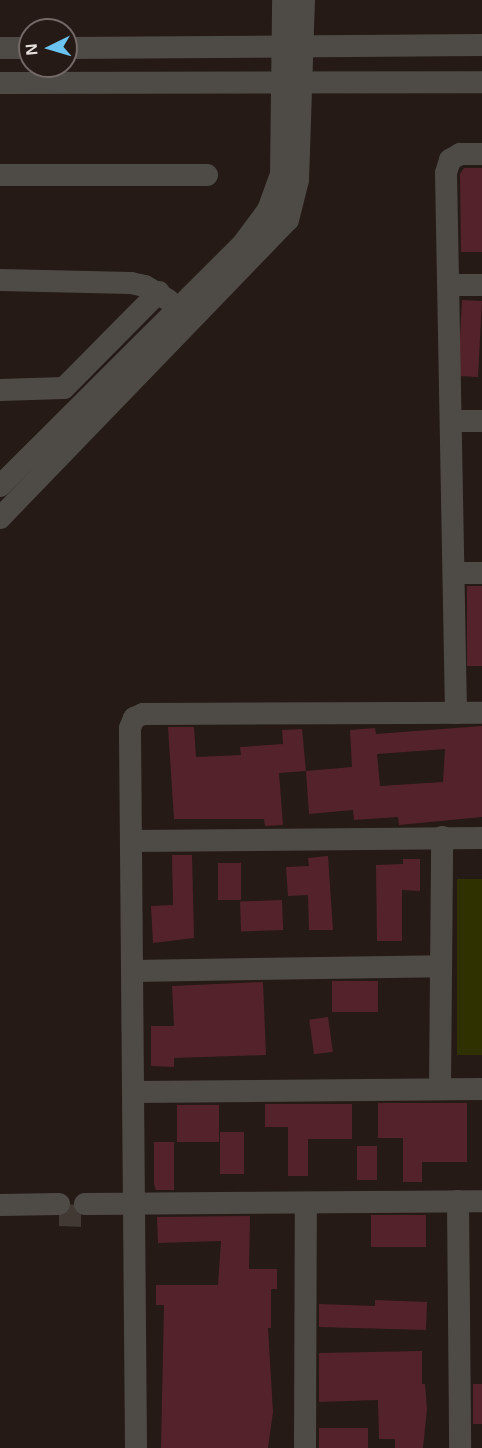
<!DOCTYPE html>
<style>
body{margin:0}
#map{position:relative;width:482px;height:1448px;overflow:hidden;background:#251a16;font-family:Arial,sans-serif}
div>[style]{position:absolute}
.green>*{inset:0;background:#2f3200;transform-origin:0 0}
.building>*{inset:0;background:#54222b;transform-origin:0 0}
.minor-tunnel>*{height:22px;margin-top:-11px;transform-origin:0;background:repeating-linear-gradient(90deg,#423834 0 22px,transparent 0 33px)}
.minor>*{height:22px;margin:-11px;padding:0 11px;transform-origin:11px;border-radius:11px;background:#4e4b47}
span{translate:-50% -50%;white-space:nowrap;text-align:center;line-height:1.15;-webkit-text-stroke:5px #251a16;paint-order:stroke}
.north{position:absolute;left:18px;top:18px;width:60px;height:60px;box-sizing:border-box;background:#251a16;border:2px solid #736966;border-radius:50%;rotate:265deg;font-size:16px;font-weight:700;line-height:24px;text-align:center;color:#e7e0dd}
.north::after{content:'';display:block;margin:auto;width:21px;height:27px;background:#6bc3f2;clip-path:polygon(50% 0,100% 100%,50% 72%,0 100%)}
</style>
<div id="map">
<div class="green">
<div style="left:457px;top:879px;width:25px;height:176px"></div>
</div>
<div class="building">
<div style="clip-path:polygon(482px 168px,482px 252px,461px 252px,460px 174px,464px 168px)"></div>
<div style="left:462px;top:300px;width:20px;height:76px;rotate:3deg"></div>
<div style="left:467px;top:586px;width:15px;height:80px"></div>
<div style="clip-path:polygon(evenodd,482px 726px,482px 817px,399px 825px,398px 817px,354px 820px,353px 810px,309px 814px,306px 771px,352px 767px,350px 730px,375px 728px,376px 734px,482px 726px,445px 749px,443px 782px,380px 786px,377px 754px,445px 749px)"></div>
<div style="clip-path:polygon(168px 727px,194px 727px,196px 757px,241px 755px,240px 747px,283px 744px,282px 730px,302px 729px,306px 771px,279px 773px,283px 825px,265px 826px,264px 819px,174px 819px)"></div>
<div style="clip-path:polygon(172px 855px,192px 855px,194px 938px,153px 943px,151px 906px,173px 905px)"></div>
<div style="clip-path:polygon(328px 856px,333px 930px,309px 930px,308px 895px,288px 896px,286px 867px,309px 866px,308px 858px)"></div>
<div style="clip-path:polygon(403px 859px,420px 859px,420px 891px,402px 890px,402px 941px,377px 941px,376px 865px,403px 864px)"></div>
<div style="left:218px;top:863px;width:23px;height:37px"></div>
<div style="left:282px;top:900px;width:30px;height:42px;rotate:88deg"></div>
<div style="left:332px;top:981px;width:46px;height:31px"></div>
<div style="clip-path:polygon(263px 982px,266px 1055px,174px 1058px,174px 1067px,151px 1066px,151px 1026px,174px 1026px,172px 986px)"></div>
<div style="left:328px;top:1017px;width:35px;height:19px;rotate:82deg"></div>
<div style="clip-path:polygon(378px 1103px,467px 1103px,467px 1162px,422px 1162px,422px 1182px,403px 1182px,403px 1138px,378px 1138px)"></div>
<div style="clip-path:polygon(265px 1104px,352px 1104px,352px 1139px,308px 1139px,308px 1176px,288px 1176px,288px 1127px,265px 1127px)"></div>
<div style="left:177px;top:1105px;width:42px;height:37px"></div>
<div style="left:220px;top:1132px;width:24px;height:42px"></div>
<div style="clip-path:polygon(154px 1142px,174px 1142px,174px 1190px,156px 1190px,154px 1184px)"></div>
<div style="left:357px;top:1146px;width:20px;height:34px"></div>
<div style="left:371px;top:1215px;width:55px;height:32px"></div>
<div style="clip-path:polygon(250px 1216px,249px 1269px,277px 1269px,277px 1289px,271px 1289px,271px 1328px,268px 1328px,273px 1412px,268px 1448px,161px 1448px,164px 1305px,156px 1305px,156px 1285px,218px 1285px,221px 1241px,158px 1243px,157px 1217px)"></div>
<div style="clip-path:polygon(375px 1300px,427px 1302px,426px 1330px,319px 1327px,319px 1304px,375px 1306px)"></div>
<div style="clip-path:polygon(422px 1351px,422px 1384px,425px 1384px,427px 1409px,423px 1448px,395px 1448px,395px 1439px,379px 1439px,378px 1400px,319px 1402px,319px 1353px)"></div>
<div style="left:473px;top:1384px;width:9px;height:40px"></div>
<div style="left:368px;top:1428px;width:20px;height:49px;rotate:90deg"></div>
</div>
<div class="minor-tunnel">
<div style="left:59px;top:1215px;width:26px;rotate:2deg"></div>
</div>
<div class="minor">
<div style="left:0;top:48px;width:30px"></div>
<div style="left:66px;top:48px;width:416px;rotate:-0.4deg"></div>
<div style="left:0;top:83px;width:482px;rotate:-0.1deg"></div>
<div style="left:0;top:175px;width:207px"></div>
<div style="left:0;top:280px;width:131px;rotate:1.3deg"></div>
<div style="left:131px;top:283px;width:14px;rotate:12deg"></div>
<div style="left:145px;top:286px;width:27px;rotate:31deg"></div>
<div style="left:449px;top:285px;width:33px"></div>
<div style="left:0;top:390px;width:64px;rotate:-1.8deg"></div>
<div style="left:64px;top:388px;width:135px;rotate:-45.3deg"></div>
<div style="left:453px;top:421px;width:29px"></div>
<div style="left:0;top:486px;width:342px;rotate:-44.9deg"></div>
<div style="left:242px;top:245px;width:44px;rotate:-53.4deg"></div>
<div style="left:268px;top:210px;width:38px;rotate:-70deg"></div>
<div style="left:281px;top:174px;width:174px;rotate:-89.3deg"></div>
<div style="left:0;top:518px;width:414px;rotate:-46deg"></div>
<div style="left:288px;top:220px;width:41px;rotate:-76deg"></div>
<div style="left:298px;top:180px;width:180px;rotate:-88.1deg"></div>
<div style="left:455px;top:573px;width:27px"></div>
<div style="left:456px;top:713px;width:540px;rotate:-91.06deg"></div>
<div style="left:446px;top:173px;width:14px;rotate:-73deg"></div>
<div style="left:450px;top:160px;width:12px;rotate:-31deg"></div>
<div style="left:460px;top:154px;width:22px"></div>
<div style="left:132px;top:841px;width:350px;rotate:-0.5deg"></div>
<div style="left:132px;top:971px;width:308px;rotate:-0.9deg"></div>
<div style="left:440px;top:1089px;width:252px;rotate:-89.5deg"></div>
<div style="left:134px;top:1092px;width:348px;rotate:-0.5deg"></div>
<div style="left:458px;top:1201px;width:247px;rotate:89.5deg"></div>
<div style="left:85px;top:1204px;width:397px;rotate:-0.4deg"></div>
<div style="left:0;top:1205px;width:59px;rotate:-1deg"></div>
<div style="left:136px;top:1448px;width:720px;rotate:-90.48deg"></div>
<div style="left:130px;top:728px;width:11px;rotate:-68deg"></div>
<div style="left:134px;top:718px;width:10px;rotate:-24deg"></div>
<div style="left:143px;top:714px;width:339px;rotate:-0.2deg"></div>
<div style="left:305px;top:1448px;width:245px;rotate:-89.8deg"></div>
</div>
<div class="north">N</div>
</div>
